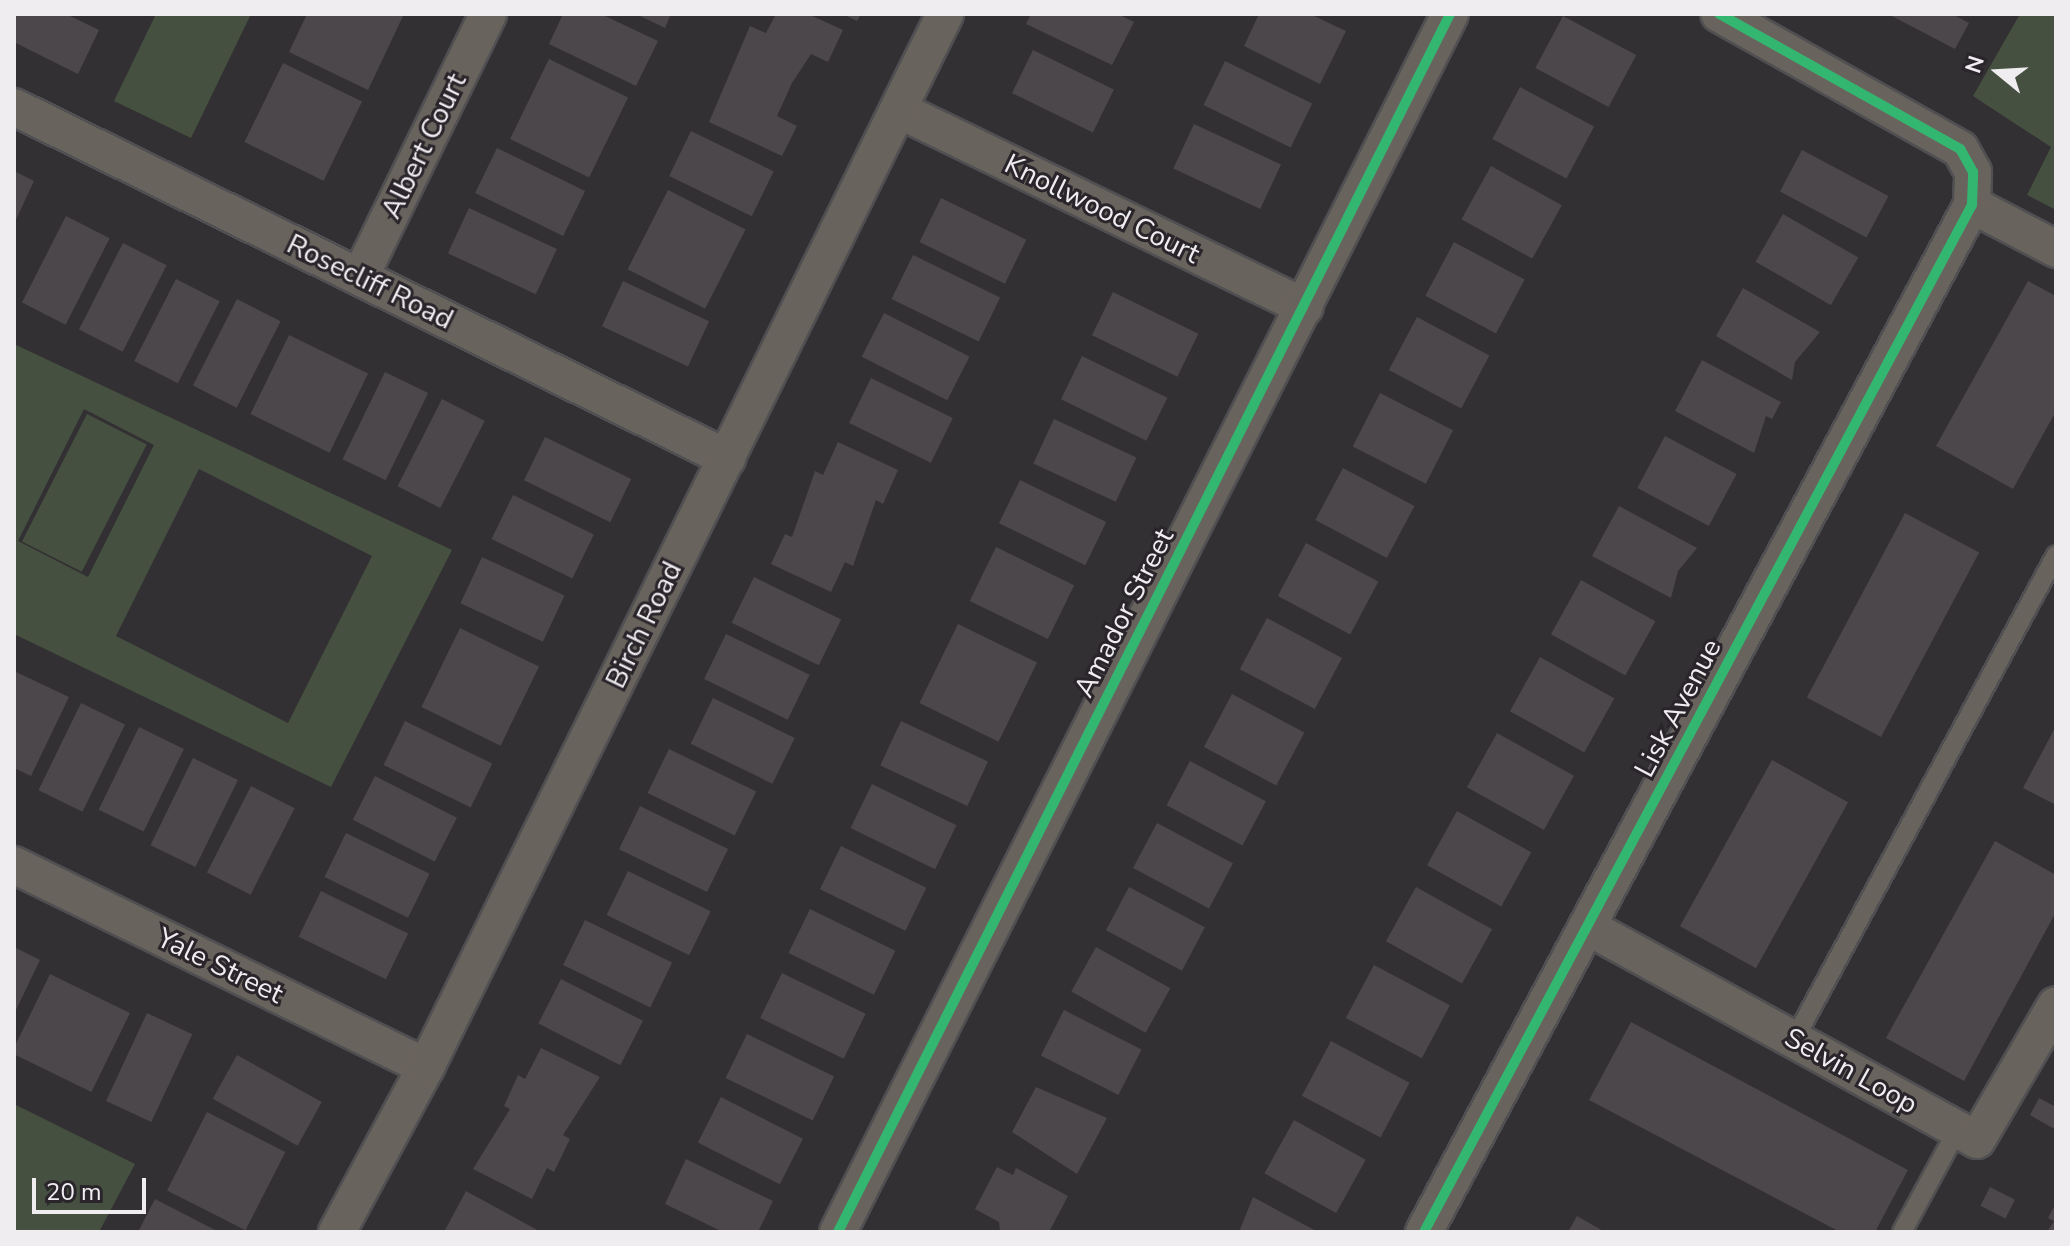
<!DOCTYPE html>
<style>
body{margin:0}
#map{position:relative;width:2070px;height:1246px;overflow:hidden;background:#323033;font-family:"Nunito Sans",sans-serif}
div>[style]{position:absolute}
.green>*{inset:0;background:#455040;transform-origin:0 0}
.building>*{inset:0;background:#4b474b;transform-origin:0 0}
.roads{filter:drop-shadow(2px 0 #504f51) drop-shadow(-2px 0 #504f51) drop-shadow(0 2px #504f51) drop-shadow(0 -2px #504f51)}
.lane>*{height:18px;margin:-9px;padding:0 9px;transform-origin:9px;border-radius:9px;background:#69635d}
.street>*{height:36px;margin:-18px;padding:0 18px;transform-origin:18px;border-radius:18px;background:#69635d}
.cycleway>*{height:10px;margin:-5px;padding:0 5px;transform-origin:5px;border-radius:5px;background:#33b770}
span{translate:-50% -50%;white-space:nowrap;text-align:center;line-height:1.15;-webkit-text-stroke:6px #29252a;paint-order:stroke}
.street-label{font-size:28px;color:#f0edf1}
.frame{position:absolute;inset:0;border:16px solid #f0edf1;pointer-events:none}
.north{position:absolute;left:1958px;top:32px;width:80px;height:80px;-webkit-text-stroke:6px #29252a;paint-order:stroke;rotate:288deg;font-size:22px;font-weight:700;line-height:32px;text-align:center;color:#f0edf1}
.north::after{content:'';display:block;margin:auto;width:28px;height:36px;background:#f0edf1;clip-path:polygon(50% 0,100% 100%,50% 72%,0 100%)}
.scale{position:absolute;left:32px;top:1178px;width:114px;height:36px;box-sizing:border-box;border:4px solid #f0edf1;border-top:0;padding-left:10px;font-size:24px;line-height:28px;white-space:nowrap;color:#f0edf1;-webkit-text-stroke:6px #29252a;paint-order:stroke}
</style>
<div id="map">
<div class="green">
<div style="clip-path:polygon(156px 14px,251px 14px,191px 138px,114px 101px)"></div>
<div style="clip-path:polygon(2020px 14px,2056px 14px,2056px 210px,2027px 195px,2051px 147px,1973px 96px)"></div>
<div style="clip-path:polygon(evenodd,14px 344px,452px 550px,331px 787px,14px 634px,14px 344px,84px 409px,154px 445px,88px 577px,18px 541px,84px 409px,14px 344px,199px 469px,372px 556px,288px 723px,116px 636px,199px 469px)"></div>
<div style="left:87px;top:414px;width:67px;height:143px;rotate:27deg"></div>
<div style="clip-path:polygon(14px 1104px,135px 1164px,99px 1232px,14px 1232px)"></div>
</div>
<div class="building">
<div style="clip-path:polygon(14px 14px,66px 14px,99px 30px,78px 74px,14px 42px)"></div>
<div style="clip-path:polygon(307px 14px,404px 14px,368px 90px,289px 52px)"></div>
<div style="clip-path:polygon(563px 14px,601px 14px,658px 41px,636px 86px,549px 44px)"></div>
<div style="clip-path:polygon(636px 14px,671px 14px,665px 28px)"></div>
<div style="clip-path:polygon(776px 14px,808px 14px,843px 30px,828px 62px,811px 54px,792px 83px,777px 116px,797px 126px,782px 156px,709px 122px,750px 26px,766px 33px)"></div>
<div style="clip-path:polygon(843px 14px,861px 14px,857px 21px)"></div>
<div style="clip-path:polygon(1031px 14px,1118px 14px,1134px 22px,1112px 65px,1026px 24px)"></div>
<div style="clip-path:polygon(1259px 14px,1310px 14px,1346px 31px,1320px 84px,1244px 46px)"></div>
<div style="clip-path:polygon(1888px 14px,1952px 14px,1969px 23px,1955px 49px)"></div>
<div style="left:1563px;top:16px;width:83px;height:59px;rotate:28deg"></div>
<div style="left:1033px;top:50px;width:90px;height:48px;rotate:26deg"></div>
<div style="left:549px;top:59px;width:88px;height:89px;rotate:26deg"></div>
<div style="left:1225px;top:61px;width:97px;height:49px;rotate:26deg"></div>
<div style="left:283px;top:63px;width:88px;height:88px;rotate:26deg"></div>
<div style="left:1520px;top:87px;width:84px;height:59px;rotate:28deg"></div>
<div style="left:1194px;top:124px;width:96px;height:49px;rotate:25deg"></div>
<div style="left:691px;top:131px;width:92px;height:50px;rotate:26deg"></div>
<div style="left:497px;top:148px;width:98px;height:50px;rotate:26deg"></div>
<div style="left:1802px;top:150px;width:98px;height:47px;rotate:28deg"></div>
<div style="left:1491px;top:166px;width:81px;height:61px;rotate:29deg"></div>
<div style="clip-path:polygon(14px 171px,34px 181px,14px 224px)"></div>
<div style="left:668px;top:190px;width:87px;height:89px;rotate:27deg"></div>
<div style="left:941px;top:198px;width:95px;height:49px;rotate:26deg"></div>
<div style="left:469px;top:208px;width:97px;height:50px;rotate:25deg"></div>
<div style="left:1783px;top:214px;width:87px;height:55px;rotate:30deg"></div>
<div style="left:66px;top:216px;width:49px;height:97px;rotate:27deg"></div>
<div style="left:1454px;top:242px;width:80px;height:61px;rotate:28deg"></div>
<div style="left:123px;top:243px;width:49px;height:97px;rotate:27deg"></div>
<div style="left:913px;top:255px;width:97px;height:49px;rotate:26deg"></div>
<div style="left:176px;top:279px;width:49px;height:92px;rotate:27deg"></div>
<div style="left:623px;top:281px;width:95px;height:50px;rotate:25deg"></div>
<div style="clip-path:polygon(2028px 281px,2056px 296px,2056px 411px,2013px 489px,1936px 446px)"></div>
<div style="clip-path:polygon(1743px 288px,1820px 332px,1795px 362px,1792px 380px,1716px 336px)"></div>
<div style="left:1113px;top:292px;width:95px;height:48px;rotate:26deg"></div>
<div style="left:237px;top:299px;width:49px;height:97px;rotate:27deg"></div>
<div style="left:884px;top:313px;width:96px;height:49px;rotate:27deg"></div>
<div style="left:1417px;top:317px;width:82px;height:60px;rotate:28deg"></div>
<div style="left:289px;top:335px;width:88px;height:88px;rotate:26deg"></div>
<div style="left:1082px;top:356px;width:95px;height:48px;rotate:26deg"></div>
<div style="clip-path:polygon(1702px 360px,1781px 402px,1772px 419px,1766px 416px,1754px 453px,1675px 411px)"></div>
<div style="left:385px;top:372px;width:48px;height:97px;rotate:26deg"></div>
<div style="left:871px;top:378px;width:91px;height:50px;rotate:26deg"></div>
<div style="left:1380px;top:393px;width:82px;height:60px;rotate:27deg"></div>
<div style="left:442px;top:399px;width:48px;height:98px;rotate:27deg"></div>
<div style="left:1054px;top:419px;width:91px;height:49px;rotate:25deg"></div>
<div style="left:1665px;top:436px;width:81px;height:59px;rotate:28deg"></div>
<div style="left:545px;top:437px;width:96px;height:48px;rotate:26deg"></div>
<div style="clip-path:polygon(838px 442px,898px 470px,883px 504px,876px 500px,853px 566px,845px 562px,831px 592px,771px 564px,785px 534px,792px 537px,815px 471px,823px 475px)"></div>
<div style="left:1343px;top:468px;width:81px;height:59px;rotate:28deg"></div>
<div style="left:1020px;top:480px;width:96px;height:48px;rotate:26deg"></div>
<div style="left:513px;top:495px;width:90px;height:49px;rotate:26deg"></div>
<div style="clip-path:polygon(1619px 506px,1697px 548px,1678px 571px,1671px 598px,1592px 556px)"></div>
<div style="left:1905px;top:513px;width:84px;height:209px;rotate:28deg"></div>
<div style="left:1306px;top:543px;width:82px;height:60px;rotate:28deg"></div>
<div style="left:996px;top:547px;width:87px;height:60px;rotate:26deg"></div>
<div style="left:482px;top:557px;width:91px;height:51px;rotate:25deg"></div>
<div style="left:754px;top:577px;width:97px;height:51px;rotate:26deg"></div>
<div style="left:1581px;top:580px;width:85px;height:62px;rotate:29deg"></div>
<div style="left:1267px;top:618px;width:85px;height:58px;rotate:28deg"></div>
<div style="left:958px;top:624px;width:88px;height:88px;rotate:26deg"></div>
<div style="left:460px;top:628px;width:88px;height:88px;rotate:26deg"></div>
<div style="left:726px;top:634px;width:93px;height:50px;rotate:26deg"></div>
<div style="left:1540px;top:657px;width:85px;height:62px;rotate:29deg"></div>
<div style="clip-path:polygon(14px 671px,69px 697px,31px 776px,14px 768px)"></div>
<div style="left:1232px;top:694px;width:82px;height:60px;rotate:28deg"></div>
<div style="left:713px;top:698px;width:91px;height:51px;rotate:26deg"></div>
<div style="left:81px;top:703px;width:49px;height:97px;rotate:26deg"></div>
<div style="left:405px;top:721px;width:97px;height:49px;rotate:26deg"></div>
<div style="left:901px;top:721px;width:96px;height:49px;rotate:25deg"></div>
<div style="clip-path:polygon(2056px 726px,2056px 805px,2023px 788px)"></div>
<div style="left:139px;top:727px;width:50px;height:92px;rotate:26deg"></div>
<div style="left:1497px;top:733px;width:88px;height:62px;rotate:29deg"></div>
<div style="left:669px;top:749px;width:97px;height:49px;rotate:26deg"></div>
<div style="left:193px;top:758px;width:50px;height:97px;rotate:26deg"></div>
<div style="left:1772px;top:760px;width:87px;height:190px;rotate:29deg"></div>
<div style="left:1190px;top:761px;width:86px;height:50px;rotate:28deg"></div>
<div style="left:375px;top:776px;width:92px;height:49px;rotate:27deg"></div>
<div style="left:872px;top:784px;width:94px;height:49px;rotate:26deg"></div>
<div style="left:251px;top:786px;width:49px;height:97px;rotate:27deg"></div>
<div style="left:640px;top:806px;width:98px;height:48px;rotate:26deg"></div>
<div style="left:1457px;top:811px;width:85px;height:62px;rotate:29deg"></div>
<div style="left:1157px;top:823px;width:86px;height:51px;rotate:28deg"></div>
<div style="left:346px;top:833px;width:93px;height:49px;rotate:26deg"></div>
<div style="clip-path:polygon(1995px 841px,2056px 875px,2056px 912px,1964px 1081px,1886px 1038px)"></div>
<div style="left:841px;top:846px;width:95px;height:48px;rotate:26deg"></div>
<div style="left:628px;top:871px;width:92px;height:49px;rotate:26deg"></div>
<div style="left:1129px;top:887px;width:86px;height:49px;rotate:28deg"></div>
<div style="left:1416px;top:887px;width:87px;height:62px;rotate:29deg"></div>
<div style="left:321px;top:891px;width:97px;height:51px;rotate:26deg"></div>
<div style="left:810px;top:909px;width:95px;height:49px;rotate:26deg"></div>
<div style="left:585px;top:920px;width:97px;height:50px;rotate:26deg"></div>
<div style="clip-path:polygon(14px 947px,40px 960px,14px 1014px)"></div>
<div style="left:1096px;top:947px;width:85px;height:51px;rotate:29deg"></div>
<div style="left:1374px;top:965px;width:86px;height:60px;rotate:28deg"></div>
<div style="left:782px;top:973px;width:93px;height:50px;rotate:26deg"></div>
<div style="left:50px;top:974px;width:89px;height:88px;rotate:26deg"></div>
<div style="left:561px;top:979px;width:92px;height:50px;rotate:27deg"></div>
<div style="left:1064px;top:1010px;width:87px;height:51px;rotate:27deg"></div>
<div style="left:147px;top:1013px;width:50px;height:97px;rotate:25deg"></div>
<div style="clip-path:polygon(1631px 1022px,1908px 1170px,1875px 1232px,1840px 1232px,1589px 1100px)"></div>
<div style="left:747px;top:1034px;width:97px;height:49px;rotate:26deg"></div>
<div style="left:1331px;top:1041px;width:89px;height:62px;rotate:28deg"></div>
<div style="clip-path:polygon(541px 1048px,600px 1077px,563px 1135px,570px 1139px,554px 1172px,547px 1168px,532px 1199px,473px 1169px,510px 1109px,504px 1106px,518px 1075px,525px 1079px)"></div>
<div style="left:237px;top:1055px;width:97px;height:50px;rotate:29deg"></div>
<div style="clip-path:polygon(1036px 1087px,1107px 1118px,1077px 1174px,1012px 1132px)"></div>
<div style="left:721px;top:1097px;width:92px;height:51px;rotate:27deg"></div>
<div style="clip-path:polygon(2039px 1098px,2056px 1107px,2056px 1130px,2030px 1115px)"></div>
<div style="left:207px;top:1112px;width:88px;height:88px;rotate:27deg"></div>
<div style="left:1294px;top:1120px;width:82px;height:61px;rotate:29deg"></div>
<div style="clip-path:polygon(686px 1159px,773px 1201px,758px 1232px,723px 1232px,665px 1204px)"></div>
<div style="clip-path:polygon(997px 1167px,1013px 1175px,1016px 1168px,1068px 1196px,1049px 1232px,1000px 1232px,999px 1222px,975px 1209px)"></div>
<div style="left:1990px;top:1187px;width:28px;height:21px;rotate:27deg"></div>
<div style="clip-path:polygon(466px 1191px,541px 1232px,444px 1232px)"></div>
<div style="clip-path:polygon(1253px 1197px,1318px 1232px,1239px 1232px)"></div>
<div style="clip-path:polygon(155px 1199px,219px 1232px,138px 1232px)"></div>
<div style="clip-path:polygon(2056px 1203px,2056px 1232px,2047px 1232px,2054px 1221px,2048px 1218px)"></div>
<div style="clip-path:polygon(1577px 1216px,1605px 1232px,1568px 1232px)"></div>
</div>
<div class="roads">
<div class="lane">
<div style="left:1794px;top:1040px;width:551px;rotate:-61.62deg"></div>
<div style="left:1902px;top:1232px;width:117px;rotate:-61.5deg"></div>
</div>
<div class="street">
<div style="left:14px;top:107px;width:795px;rotate:26.21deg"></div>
<div style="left:899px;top:110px;width:451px;rotate:25.9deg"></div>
<div style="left:1972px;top:205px;width:95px;rotate:27.6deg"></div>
<div style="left:360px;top:277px;width:292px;rotate:-64deg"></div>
<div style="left:14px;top:865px;width:459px;rotate:26.1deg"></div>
<div style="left:1588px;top:927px;width:443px;rotate:28.7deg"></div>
<div style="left:1977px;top:1140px;width:156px;rotate:-59.7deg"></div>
<div style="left:337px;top:1232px;width:187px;rotate:-61.7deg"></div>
<div style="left:426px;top:1067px;width:1174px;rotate:-63.76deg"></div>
<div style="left:838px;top:1232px;width:1363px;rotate:-63.32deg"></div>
<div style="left:1424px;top:1232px;width:1164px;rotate:-61.92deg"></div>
<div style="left:1972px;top:205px;width:33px;rotate:-88deg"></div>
<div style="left:1973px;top:172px;width:26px;rotate:-119deg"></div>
<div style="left:1960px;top:149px;width:276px;rotate:-150.7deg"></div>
</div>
</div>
<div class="cycleway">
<div style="left:838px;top:1232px;width:1363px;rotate:-63.32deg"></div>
<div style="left:1424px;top:1232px;width:1164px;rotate:-61.92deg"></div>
<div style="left:1972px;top:205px;width:33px;rotate:-88deg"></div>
<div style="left:1973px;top:172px;width:26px;rotate:-119deg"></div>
<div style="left:1960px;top:149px;width:276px;rotate:-150.7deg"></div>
</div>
<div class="street-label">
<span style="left:424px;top:146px;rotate:-64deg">Albert Court</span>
<span style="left:1102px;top:209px;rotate:26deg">Knollwood Court</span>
<span style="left:370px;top:282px;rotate:26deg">Rosecliff Road</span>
<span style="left:1124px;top:613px;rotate:-63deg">Amador Street</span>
<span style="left:644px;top:625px;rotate:-64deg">Birch Road</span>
<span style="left:1678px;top:708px;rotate:-62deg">Lisk Avenue</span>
<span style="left:220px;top:966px;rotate:26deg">Yale Street</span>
<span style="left:1851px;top:1071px;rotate:29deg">Selvin Loop</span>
</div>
<div class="frame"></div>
<div class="north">N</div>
<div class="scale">20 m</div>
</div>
